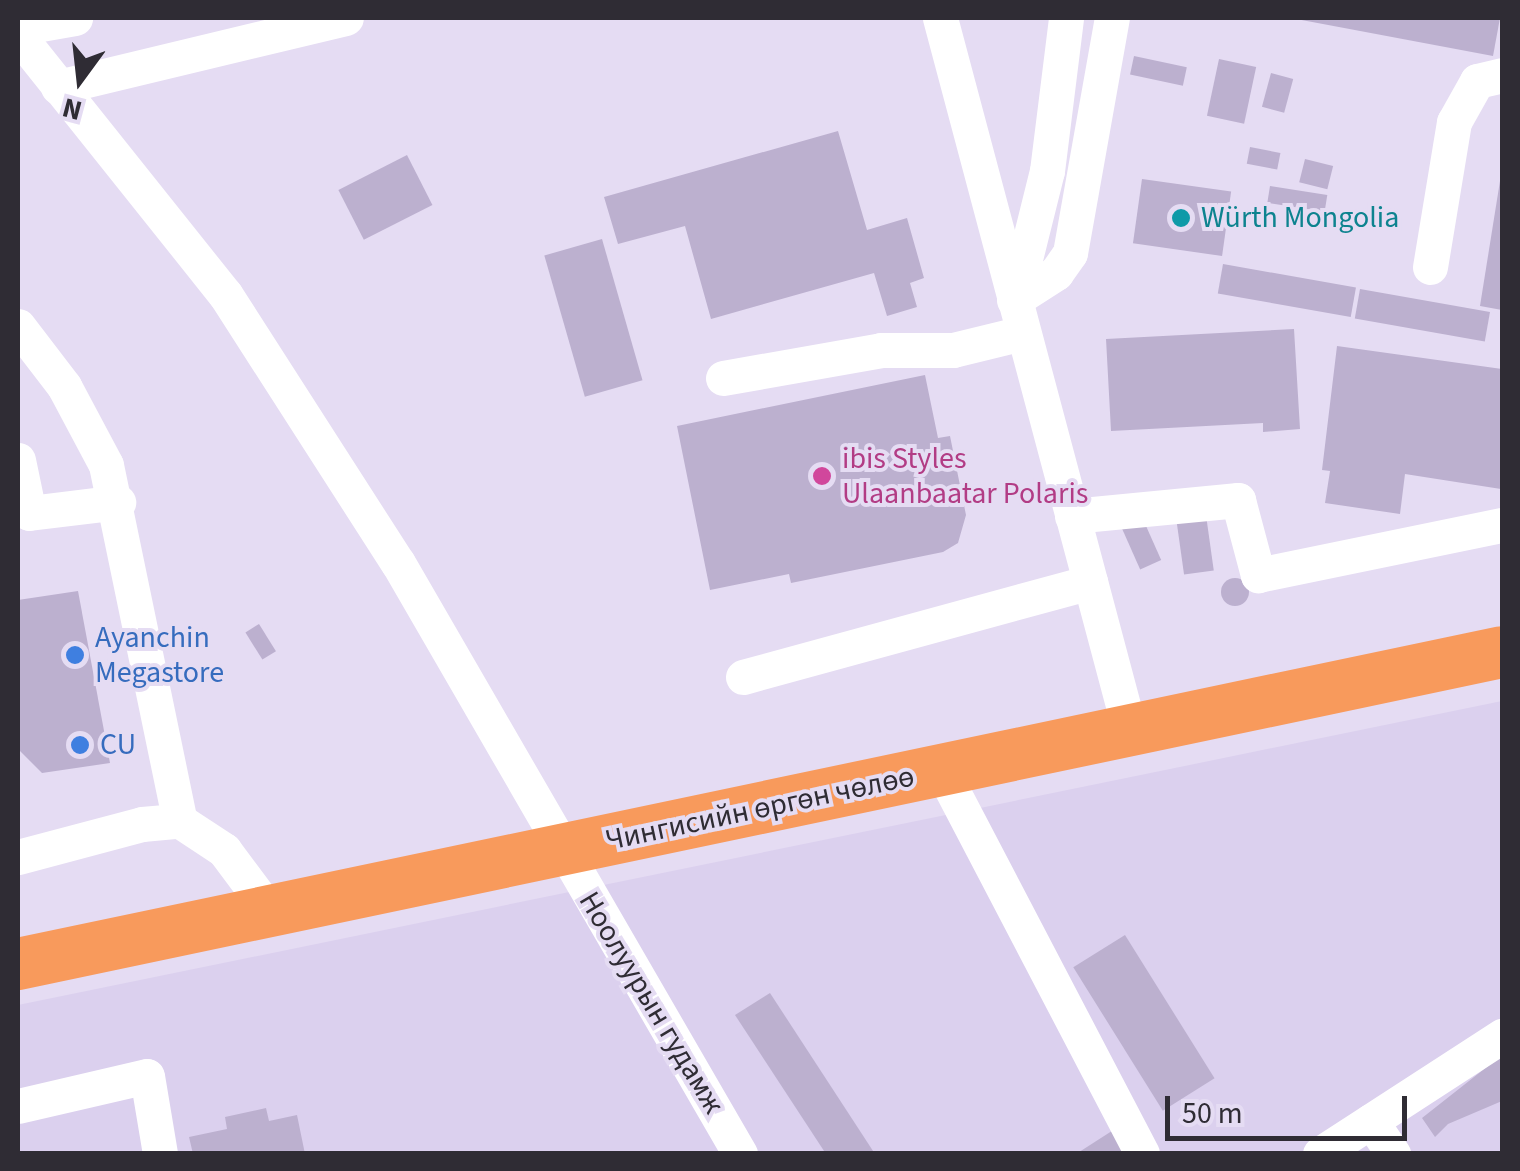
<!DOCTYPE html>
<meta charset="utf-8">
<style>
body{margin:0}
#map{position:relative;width:1520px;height:1171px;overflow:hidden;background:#e5dcf3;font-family:"Source Sans 3",sans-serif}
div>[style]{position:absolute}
.built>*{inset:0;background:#dbd0ee}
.building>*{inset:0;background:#bcb0cf;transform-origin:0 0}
.round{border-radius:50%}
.minor>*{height:35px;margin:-17.5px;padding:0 17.5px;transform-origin:17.5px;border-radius:17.5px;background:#fff}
.highway>*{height:52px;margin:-26px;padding:0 26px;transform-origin:26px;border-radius:26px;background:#f89a5c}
.dots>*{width:28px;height:28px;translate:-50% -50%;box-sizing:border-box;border:5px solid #e5dcf3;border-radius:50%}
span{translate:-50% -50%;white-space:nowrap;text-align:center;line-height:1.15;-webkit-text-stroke:8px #e5dcf3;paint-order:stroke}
.culture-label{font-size:30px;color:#0d838f}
.left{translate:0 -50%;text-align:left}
.hotel-label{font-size:30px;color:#b23c85}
.shop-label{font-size:30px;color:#366cbe}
.street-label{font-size:30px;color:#2f2c34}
.frame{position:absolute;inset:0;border:20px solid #2f2c34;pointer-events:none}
.north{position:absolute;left:30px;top:30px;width:100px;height:100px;-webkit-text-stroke:8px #e5dcf3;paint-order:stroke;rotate:195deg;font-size:28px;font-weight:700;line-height:40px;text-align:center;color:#2f2c34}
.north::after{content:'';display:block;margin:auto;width:35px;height:45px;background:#2f2c34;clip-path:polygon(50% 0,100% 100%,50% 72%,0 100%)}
.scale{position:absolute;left:1165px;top:1096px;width:242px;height:45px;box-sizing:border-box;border:5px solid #2f2c34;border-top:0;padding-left:12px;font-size:30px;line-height:35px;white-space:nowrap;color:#2f2c34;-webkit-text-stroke:8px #e5dcf3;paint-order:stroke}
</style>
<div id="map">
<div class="built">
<div style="clip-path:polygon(1502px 701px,1502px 1153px,18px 1154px,18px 1005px)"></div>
</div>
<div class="building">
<div style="clip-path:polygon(1291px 18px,1500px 18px,1493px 56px)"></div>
<div style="left:1134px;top:56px;width:54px;height:19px;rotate:12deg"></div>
<div style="left:1219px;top:59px;width:38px;height:58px;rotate:12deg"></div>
<div style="left:1271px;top:73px;width:23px;height:35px;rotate:15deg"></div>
<div style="clip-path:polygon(838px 131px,867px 230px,907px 218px,924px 278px,910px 283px,917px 307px,887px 316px,874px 273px,711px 319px,685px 226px,618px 244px,604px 197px)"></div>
<div style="left:1250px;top:147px;width:31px;height:17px;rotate:11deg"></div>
<div style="left:407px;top:155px;width:56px;height:77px;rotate:63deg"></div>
<div style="left:1305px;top:159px;width:29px;height:24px;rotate:14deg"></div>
<div style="left:1142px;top:179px;width:90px;height:65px;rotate:8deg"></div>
<div style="clip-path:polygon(1500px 181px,1502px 181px,1502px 310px,1480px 306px)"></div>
<div style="left:1270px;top:186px;width:58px;height:17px;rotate:9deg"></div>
<div style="left:602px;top:239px;width:147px;height:60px;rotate:74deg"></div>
<div style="left:1223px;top:264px;width:135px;height:30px;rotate:10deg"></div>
<div style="left:1360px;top:289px;width:132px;height:30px;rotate:10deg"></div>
<div style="clip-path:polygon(1294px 329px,1300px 429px,1263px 432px,1263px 423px,1111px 431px,1106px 339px)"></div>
<div style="clip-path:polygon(1337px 346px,1502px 369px,1501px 489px,1405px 474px,1400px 514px,1325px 503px,1330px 471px,1322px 470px)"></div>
<div style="clip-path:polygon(925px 375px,938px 438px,950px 436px,966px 515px,958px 543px,943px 552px,791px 583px,789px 574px,710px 590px,677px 426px)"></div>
<div style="left:1138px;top:508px;width:57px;height:23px;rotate:66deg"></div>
<div style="left:1205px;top:508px;width:63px;height:30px;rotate:82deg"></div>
<div class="round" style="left:1221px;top:578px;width:28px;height:28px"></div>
<div style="clip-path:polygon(78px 591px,110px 763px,42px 773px,18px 749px,18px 600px)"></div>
<div style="left:259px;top:624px;width:32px;height:16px;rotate:58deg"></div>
<div style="left:1125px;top:935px;width:169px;height:61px;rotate:58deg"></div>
<div style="clip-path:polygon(770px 993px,875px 1154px,826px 1154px,735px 1015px)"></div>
<div style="clip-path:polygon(1502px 1055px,1502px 1101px,1448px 1124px,1435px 1137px,1422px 1118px)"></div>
<div style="clip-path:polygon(266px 1108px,269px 1121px,297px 1115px,305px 1154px,193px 1154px,189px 1137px,227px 1129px,225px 1117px)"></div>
<div style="clip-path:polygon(1115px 1129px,1132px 1154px,1076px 1154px)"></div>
</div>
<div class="minor">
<div style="left:940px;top:18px;width:735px;rotate:75.09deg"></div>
<div style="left:18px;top:28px;width:58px;rotate:-10deg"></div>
<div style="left:18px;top:35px;width:332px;rotate:51.4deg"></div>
<div style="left:225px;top:294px;width:320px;rotate:57.3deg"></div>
<div style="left:398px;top:563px;width:683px;rotate:59.94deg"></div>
<div style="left:58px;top:87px;width:296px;rotate:-13.5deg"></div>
<div style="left:1430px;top:267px;width:147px;rotate:-80.6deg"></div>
<div style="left:1454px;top:122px;width:47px;rotate:-60.7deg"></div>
<div style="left:1477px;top:81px;width:26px;rotate:-13deg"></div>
<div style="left:1016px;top:295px;width:128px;rotate:-76deg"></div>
<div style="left:1047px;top:171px;width:154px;rotate:-82.9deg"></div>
<div style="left:1014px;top:300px;width:50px;rotate:-32.7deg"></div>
<div style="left:1056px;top:273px;width:24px;rotate:-55deg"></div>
<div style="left:1070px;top:253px;width:239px;rotate:-79.9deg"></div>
<div style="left:18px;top:326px;width:76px;rotate:52.5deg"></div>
<div style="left:64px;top:386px;width:89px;rotate:62deg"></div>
<div style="left:106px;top:465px;width:364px;rotate:78.3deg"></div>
<div style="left:723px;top:378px;width:160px;rotate:-10deg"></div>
<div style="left:881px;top:350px;width:72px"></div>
<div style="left:953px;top:350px;width:72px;rotate:-13.7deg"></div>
<div style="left:18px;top:460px;width:54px;rotate:78.3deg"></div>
<div style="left:29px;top:513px;width:90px;rotate:-7deg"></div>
<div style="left:1072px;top:516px;width:167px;rotate:-5.5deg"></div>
<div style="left:1238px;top:500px;width:78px;rotate:75.1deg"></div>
<div style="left:1258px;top:575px;width:249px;rotate:-11.6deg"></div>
<div style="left:743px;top:677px;width:360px;rotate:-15.3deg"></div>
<div style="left:941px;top:769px;width:434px;rotate:62.4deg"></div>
<div style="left:18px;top:857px;width:128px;rotate:-14.9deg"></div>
<div style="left:142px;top:824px;width:38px;rotate:-5deg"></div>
<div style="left:180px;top:821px;width:53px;rotate:33.4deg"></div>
<div style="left:224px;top:850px;width:74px;rotate:53.3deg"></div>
<div style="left:18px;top:1106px;width:132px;rotate:-13.1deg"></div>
<div style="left:147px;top:1076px;width:79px;rotate:80.5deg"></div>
<div style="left:1371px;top:1121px;width:40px;rotate:56deg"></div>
<div style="left:1320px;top:1154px;width:217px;rotate:-33deg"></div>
</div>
<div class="highway">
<div style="left:18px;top:964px;width:1516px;rotate:-11.87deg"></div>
</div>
<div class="dots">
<div style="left:1181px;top:218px;background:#0f9aa8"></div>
<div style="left:822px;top:476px;background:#d1479c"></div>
<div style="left:75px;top:655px;background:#3f7fe0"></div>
<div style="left:80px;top:745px;background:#3f7fe0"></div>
</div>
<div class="culture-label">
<span class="left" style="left:1201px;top:218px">Würth Mongolia</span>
</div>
<div class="hotel-label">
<span class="left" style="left:842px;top:476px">ibis Styles<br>Ulaanbaatar Polaris</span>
</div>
<div class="shop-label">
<span class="left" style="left:95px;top:655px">Ayanchin<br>Megastore</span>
<span class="left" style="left:100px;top:745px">CU</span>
</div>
<div class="street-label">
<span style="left:760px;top:809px;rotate:-12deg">Чингисийн өргөн чөлөө</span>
<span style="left:651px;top:1003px;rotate:59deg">Ноолуурын гудамж</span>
</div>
<div class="frame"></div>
<div class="north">N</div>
<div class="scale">50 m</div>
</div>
